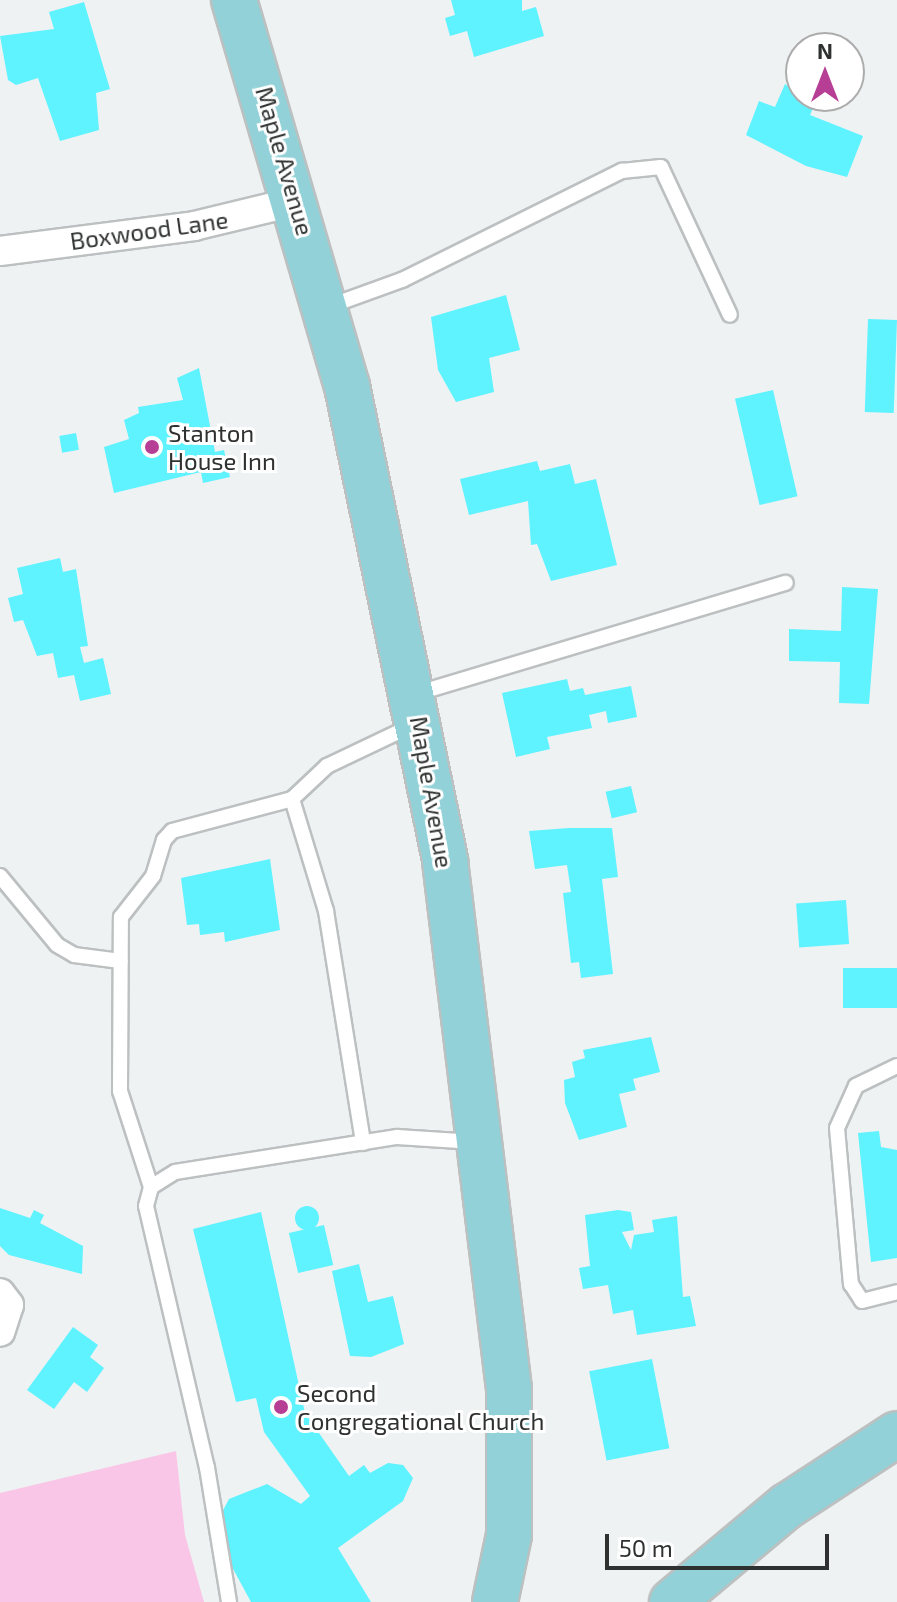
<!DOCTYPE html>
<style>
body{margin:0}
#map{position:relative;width:897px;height:1602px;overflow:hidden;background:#eef2f2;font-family:"Exo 2",sans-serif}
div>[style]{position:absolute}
.green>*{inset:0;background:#fac6e7}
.building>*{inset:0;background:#5ff2ff;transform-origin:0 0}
.round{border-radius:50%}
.roads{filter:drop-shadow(2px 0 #bcc0c0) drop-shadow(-2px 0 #bcc0c0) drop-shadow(0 2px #bcc0c0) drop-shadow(0 -2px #bcc0c0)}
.service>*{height:14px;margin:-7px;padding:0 7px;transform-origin:7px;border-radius:7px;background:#fff}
.minor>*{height:28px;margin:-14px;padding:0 14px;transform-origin:14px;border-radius:14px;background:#fff}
.primary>*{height:44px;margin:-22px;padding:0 22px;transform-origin:22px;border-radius:22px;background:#91d1d7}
.dots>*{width:22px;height:22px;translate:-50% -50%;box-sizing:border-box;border:4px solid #fff;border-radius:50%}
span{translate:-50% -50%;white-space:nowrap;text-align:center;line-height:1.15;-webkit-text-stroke:6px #fff;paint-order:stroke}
.street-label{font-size:24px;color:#2f3030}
.poi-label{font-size:24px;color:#2f3030}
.left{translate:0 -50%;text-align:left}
.north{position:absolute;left:785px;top:32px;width:80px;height:80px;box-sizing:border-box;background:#fff;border:2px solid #acacac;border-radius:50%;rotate:0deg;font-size:22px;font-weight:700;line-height:32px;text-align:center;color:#2f3030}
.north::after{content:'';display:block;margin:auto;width:28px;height:36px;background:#b63f95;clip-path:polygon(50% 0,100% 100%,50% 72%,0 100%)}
.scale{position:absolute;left:605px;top:1534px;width:224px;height:36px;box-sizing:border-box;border:4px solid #2f3030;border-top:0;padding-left:10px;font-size:24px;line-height:28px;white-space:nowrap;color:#2f3030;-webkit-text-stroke:6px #fff;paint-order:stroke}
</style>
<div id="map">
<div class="green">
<div style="clip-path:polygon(176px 1451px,185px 1535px,204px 1602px,0 1602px,0 1493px)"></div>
</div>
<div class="building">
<div style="clip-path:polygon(451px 0,522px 0,522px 11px,536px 7px,544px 36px,474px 57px,467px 31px,450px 36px,445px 18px,455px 15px)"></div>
<div style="clip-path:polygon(84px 2px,110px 89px,96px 93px,99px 130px,60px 141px,38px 78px,16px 85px,8px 80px,0 36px,54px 29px,49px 12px)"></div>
<div style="clip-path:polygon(785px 84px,801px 96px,818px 96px,810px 115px,863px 136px,847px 177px,806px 166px,746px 135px,759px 101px,775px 107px)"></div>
<div style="clip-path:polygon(506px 295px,520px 350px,489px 358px,494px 392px,456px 402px,438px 370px,431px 317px)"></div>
<div style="left:868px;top:319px;width:29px;height:93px;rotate:2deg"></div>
<div style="clip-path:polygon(199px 368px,215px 452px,224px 450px,230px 477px,203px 483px,201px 472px,114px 493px,104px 447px,129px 439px,124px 420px,139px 413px,138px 407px,183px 400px,177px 378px)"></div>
<div style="left:773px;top:390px;width:109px;height:39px;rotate:77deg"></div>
<div style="left:76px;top:433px;width:17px;height:17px;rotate:80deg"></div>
<div style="clip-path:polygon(537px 461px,540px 471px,570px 464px,575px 484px,596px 479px,617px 565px,551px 581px,537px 544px,531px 545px,528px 501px,469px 515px,460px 479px)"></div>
<div style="clip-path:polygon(60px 558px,63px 572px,76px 569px,88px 646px,80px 647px,84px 663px,103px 658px,111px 694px,80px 701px,74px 675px,58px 678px,53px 653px,37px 656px,23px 620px,14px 622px,8px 598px,23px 594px,17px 568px)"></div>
<div style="clip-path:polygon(842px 587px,878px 589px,869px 704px,839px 703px,840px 662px,789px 661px,789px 629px,841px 631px)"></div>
<div style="clip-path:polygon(567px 679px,570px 691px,583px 688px,585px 695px,631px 686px,637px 717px,608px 723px,606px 711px,589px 715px,592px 728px,547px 737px,550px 749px,516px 757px,502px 693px)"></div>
<div style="left:631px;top:786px;width:27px;height:26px;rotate:77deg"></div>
<div style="clip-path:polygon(569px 828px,612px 828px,618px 877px,602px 879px,613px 974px,581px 978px,579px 962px,571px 963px,563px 893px,571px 892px,567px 865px,535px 869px,529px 831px)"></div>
<div style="clip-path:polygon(270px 859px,280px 930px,225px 942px,224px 932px,200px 935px,199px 924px,187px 925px,181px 878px)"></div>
<div style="left:846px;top:900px;width:44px;height:50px;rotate:86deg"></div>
<div style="left:897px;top:968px;width:40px;height:54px;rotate:90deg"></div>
<div style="clip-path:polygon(651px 1037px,660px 1072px,633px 1079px,636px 1090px,619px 1094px,627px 1127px,579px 1140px,565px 1103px,564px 1080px,575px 1077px,572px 1062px,585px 1058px,583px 1050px)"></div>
<div style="clip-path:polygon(879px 1131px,881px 1147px,897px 1150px,897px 1258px,871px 1262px,858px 1133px)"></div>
<div class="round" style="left:295px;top:1206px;width:24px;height:24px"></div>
<div style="clip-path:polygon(0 1208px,30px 1218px,34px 1210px,44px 1215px,40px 1223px,83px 1246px,82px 1274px,9px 1255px,0 1246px)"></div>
<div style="clip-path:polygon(618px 1210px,631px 1212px,634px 1230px,622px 1232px,631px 1250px,634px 1235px,654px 1232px,652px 1220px,677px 1216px,683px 1297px,690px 1296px,696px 1326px,637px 1335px,633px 1310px,613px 1314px,608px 1285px,583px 1289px,579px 1268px,590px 1266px,585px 1215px)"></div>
<div style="clip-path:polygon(261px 1212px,305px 1413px,349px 1476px,364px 1465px,370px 1473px,388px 1463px,403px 1465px,413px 1478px,403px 1501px,338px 1548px,371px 1602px,251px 1602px,225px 1554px,219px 1518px,229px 1499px,267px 1484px,301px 1504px,310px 1496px,264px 1432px,256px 1398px,236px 1402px,193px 1229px)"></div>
<div style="left:324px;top:1225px;width:41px;height:36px;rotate:77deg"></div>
<div style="clip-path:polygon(359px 1264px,368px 1302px,393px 1296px,404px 1344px,371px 1357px,350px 1356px,332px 1271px)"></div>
<div style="clip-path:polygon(73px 1327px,98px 1345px,90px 1357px,104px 1368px,87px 1392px,74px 1382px,54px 1409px,27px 1390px)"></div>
<div style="left:652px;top:1359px;width:91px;height:64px;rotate:79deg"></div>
</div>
<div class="roads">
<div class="service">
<div style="left:330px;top:306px;width:77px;rotate:-19.9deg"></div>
<div style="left:402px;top:280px;width:246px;rotate:-26.4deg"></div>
<div style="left:622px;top:171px;width:39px;rotate:-6deg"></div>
<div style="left:661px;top:167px;width:163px;rotate:65deg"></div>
<div style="left:415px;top:694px;width:387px;rotate:-16.7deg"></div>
<div style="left:292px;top:799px;width:117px;rotate:73.1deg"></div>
<div style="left:326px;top:911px;width:235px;rotate:80.9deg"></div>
<div style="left:0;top:876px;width:89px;rotate:50.4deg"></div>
<div style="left:57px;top:945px;width:20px;rotate:30deg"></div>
<div style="left:74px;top:955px;width:47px;rotate:7.3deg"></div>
<div style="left:897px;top:1066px;width:46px;rotate:154deg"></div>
<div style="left:856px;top:1086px;width:46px;rotate:114.3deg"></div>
<div style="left:837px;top:1128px;width:157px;rotate:84.9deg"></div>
<div style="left:851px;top:1284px;width:20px;rotate:57deg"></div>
<div style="left:862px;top:1301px;width:36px;rotate:-14deg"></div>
<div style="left:151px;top:1187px;width:101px;rotate:-107.9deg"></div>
<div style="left:120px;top:1091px;width:174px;rotate:-89.7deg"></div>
<div style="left:121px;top:917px;width:52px;rotate:-52deg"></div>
<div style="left:153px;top:876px;width:38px;rotate:-73deg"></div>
<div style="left:164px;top:840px;width:12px;rotate:-48deg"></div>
<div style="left:172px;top:831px;width:124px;rotate:-14.9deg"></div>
<div style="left:292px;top:799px;width:48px;rotate:-43.3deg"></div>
<div style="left:327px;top:766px;width:93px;rotate:-25.5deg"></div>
<div style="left:229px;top:1602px;width:136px;rotate:-99.3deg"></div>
<div style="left:207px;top:1468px;width:269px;rotate:-103.1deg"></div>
<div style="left:146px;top:1206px;width:20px;rotate:-75deg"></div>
<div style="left:151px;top:1187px;width:28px;rotate:-32deg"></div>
<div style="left:175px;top:1172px;width:225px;rotate:-9deg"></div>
<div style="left:397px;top:1137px;width:78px;rotate:3.7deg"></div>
</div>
<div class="minor">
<div style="left:0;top:251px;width:196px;rotate:-7.3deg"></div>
<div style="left:194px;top:226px;width:106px;rotate:-13.6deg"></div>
<div style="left:0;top:1293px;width:15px;rotate:53deg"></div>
<div style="left:9px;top:1305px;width:28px;rotate:108deg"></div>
</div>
<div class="primary">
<div style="left:234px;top:0;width:402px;rotate:73.7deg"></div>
<div style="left:347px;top:386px;width:485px;rotate:78.3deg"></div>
<div style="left:445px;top:861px;width:532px;rotate:83.09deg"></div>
<div style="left:509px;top:1389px;width:146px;rotate:90deg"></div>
<div style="left:509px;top:1535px;width:68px;rotate:101.8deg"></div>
<div style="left:672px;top:1602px;width:150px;rotate:-39.9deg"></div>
<div style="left:787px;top:1506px;width:131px;rotate:-33.2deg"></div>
</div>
</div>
<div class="dots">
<div style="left:152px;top:447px;background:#b63f95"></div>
<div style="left:281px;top:1407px;background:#b63f95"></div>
</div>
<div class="street-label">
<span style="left:285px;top:161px;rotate:74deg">Maple Avenue</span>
<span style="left:149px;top:230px;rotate:-8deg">Boxwood Lane</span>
<span style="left:432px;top:792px;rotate:80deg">Maple Avenue</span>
</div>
<div class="poi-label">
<span class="left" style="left:168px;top:447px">Stanton<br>House Inn</span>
<span class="left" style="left:297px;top:1407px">Second<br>Congregational Church</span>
</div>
<div class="north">N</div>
<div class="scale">50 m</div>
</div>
